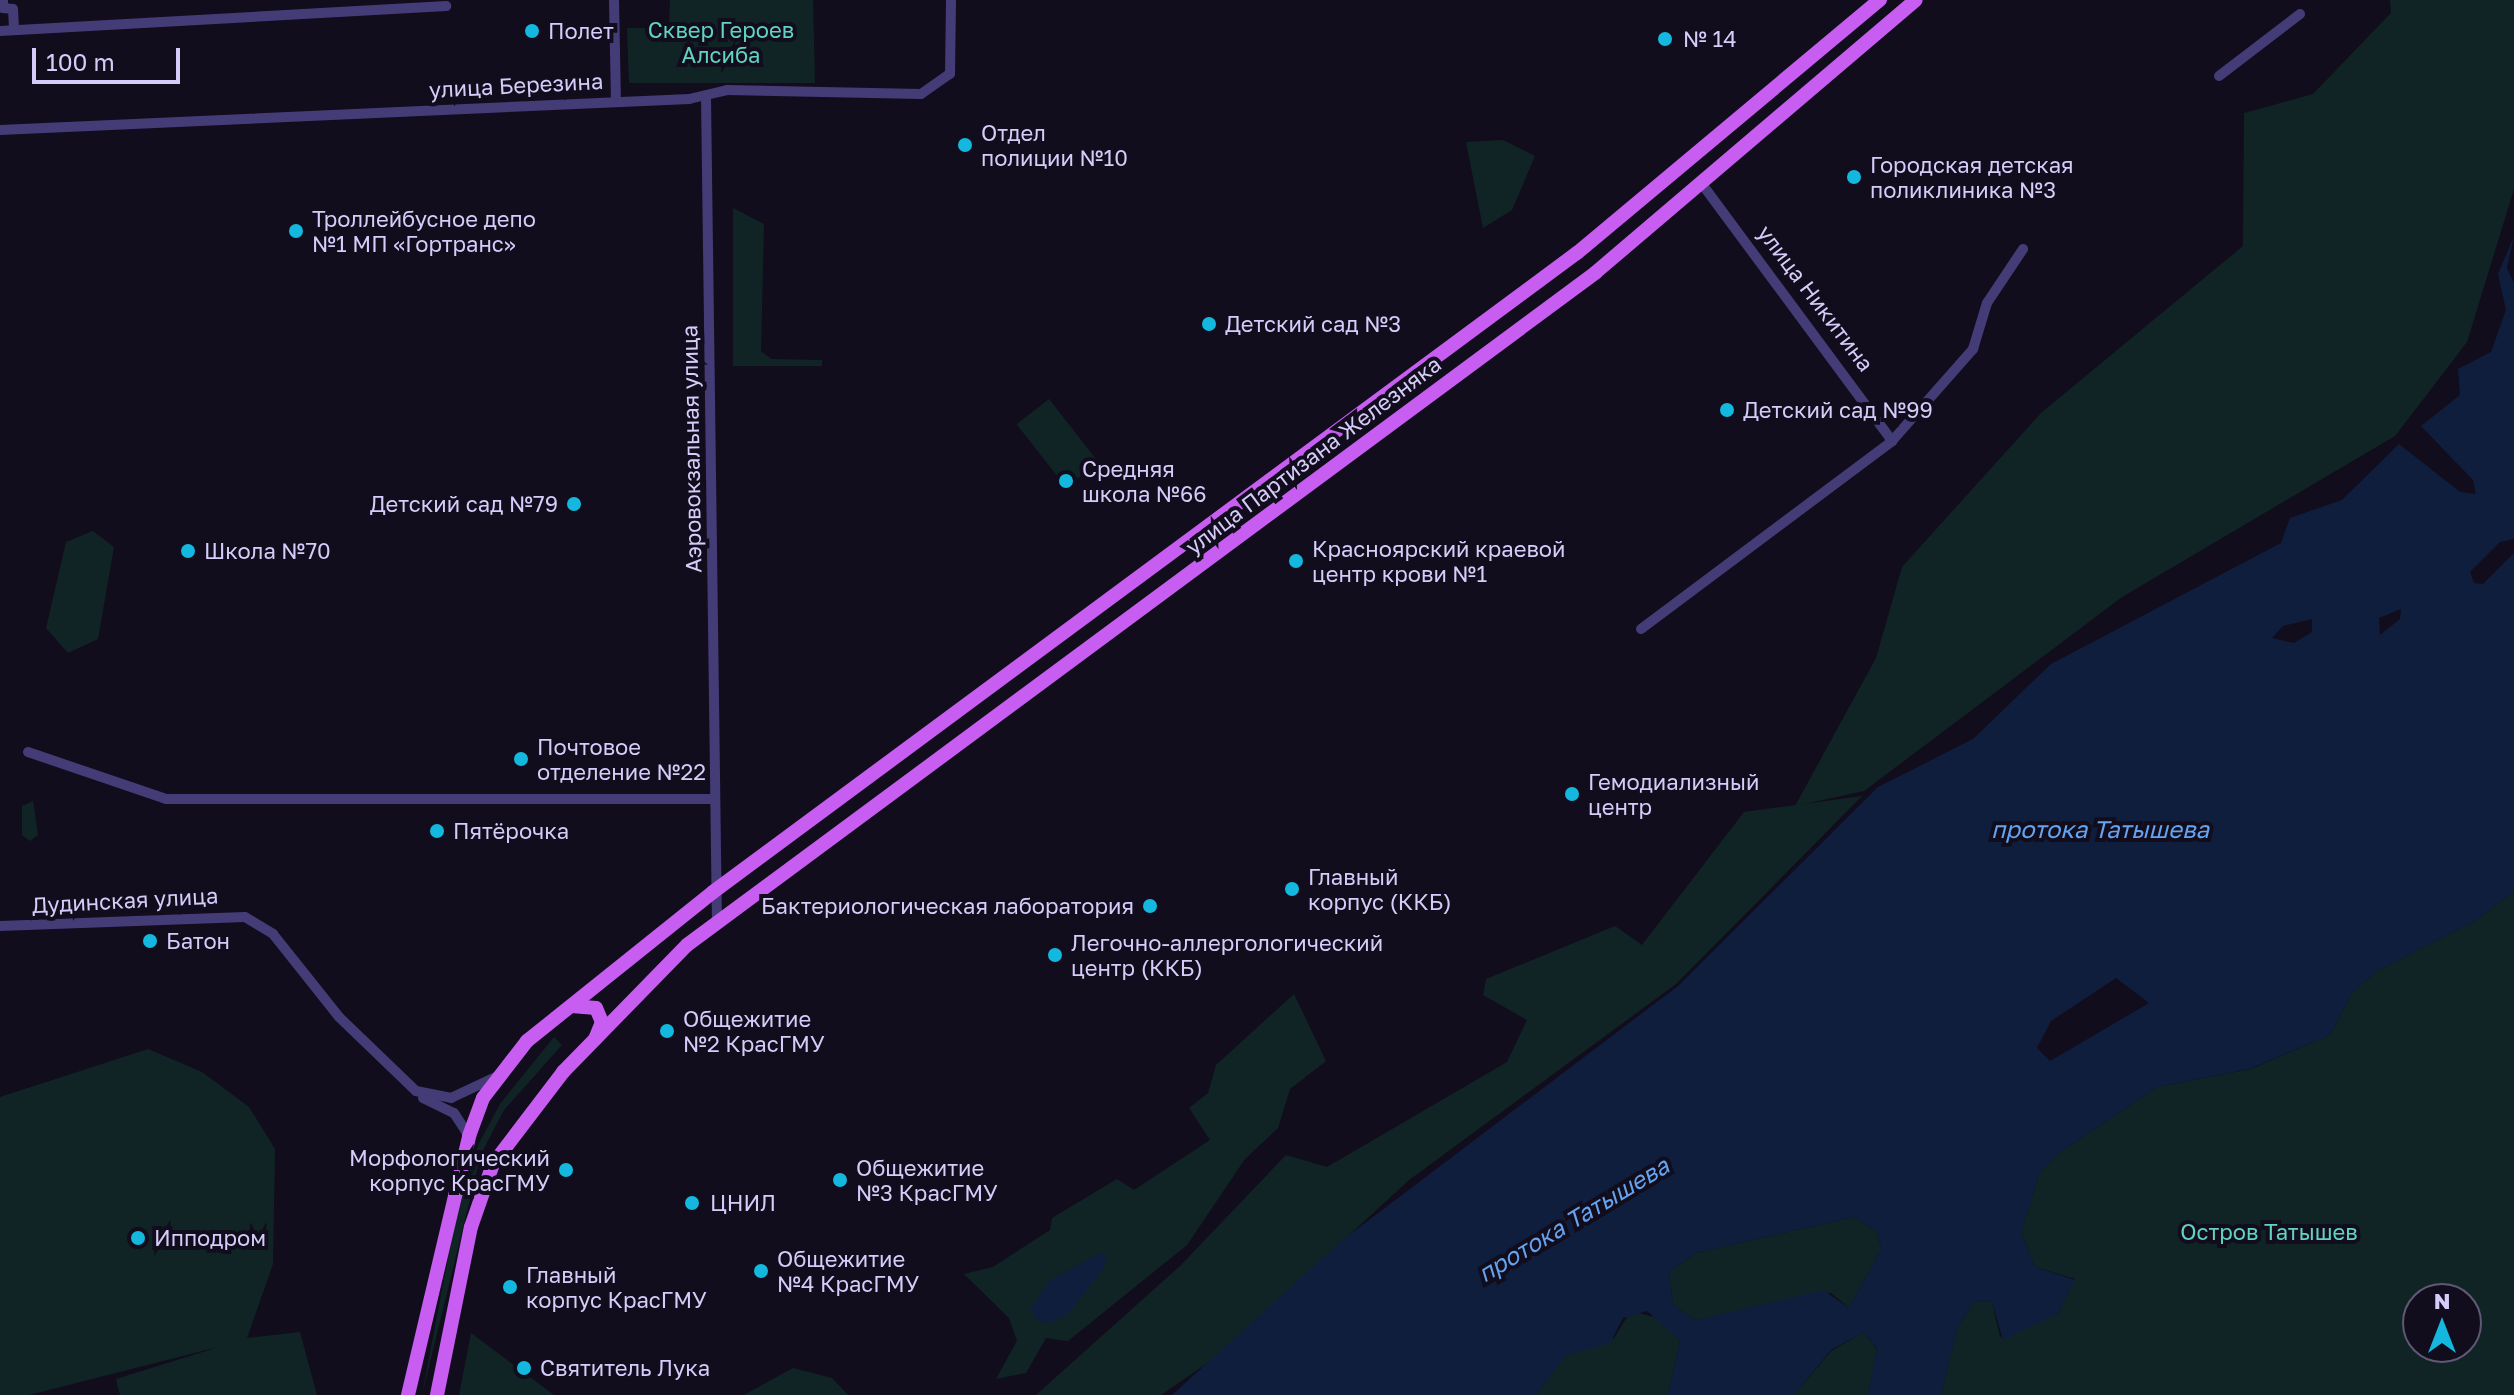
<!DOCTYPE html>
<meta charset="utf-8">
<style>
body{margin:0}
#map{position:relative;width:2514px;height:1395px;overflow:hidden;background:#110d1c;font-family:"Golos Text",sans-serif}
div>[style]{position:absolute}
.green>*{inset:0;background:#112425;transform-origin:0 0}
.water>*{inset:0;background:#101e3d}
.minor>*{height:10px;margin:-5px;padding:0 5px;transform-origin:5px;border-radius:5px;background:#443c77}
.major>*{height:14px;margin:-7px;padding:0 7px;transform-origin:7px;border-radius:7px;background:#c75df1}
.dots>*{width:22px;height:22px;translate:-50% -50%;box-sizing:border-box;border:4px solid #110d1c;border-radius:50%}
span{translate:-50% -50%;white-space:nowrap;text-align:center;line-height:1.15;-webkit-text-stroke:8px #110d1c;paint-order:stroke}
.park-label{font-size:22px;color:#60d3c1}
.poi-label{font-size:22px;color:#d6ccfa}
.left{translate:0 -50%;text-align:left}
.right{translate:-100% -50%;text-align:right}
.street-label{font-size:22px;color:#d6ccfa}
.water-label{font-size:24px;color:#64a3f1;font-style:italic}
.north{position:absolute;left:2402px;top:1283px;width:80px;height:80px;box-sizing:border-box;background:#110d1c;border:2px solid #605975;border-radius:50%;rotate:0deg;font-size:22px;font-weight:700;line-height:32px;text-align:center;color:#d6ccfa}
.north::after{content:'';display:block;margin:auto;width:28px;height:36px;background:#14b8df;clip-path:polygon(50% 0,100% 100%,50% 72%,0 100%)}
.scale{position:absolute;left:32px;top:48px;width:148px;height:36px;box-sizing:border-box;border:4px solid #d6ccfa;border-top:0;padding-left:10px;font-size:24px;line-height:28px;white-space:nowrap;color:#d6ccfa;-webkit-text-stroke:6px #110d1c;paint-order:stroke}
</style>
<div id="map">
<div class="green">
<div style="clip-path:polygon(670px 0,813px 0,815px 83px,629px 83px,627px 28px,669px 28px)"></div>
<div style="clip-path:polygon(2390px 0,2514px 0,2514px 189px,2467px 342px,2395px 436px,2122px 597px,1864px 791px,1795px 806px,1876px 658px,1902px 567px,2041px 413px,2243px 246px,2244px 113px,2313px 94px,2391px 13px)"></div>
<div style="clip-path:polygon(1503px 140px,1535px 156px,1512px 210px,1483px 228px,1466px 142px)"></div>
<div style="clip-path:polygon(733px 208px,764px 224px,761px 351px,771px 359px,822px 360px,822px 366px,733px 366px)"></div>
<div style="left:1049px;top:399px;width:80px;height:41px;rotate:52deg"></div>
<div style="clip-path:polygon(93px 531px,114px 547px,98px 639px,68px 653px,46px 628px,66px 542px)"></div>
<div style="clip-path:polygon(1862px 796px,1676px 984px,1409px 1180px,1219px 1355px,1161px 1395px,1036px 1395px,1180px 1266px,1286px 1155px,1327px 1167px,1507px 1062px,1527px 1020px,1483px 995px,1486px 979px,1615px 926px,1642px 945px,1744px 812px)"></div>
<div style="clip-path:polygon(33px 801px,38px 835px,30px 841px,22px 835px,22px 806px)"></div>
<div style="clip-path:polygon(evenodd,2514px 891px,2514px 1395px,1941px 1395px,1957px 1329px,1974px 1301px,1992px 1302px,2000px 1337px,2058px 1314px,2075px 1279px,2035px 1267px,2021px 1232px,2040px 1172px,2058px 1154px,2157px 1087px,2251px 1069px,2330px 1035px,2352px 993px,2377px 971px,2477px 920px,2514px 891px,2418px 1299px,2466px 1299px,2466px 1347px,2418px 1347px,2418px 1299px)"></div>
<div style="clip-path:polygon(1294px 994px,1326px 1061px,1290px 1089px,1278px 1128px,1245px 1159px,1187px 1245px,1068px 1341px,1046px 1338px,1026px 1373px,996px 1379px,1017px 1341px,1009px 1318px,964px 1274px,993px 1267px,1050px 1230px,1052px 1218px,1117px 1179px,1134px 1190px,1210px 1140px,1189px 1108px,1208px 1093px,1216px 1065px)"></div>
<div style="clip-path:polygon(554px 1037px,562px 1045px,504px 1110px,481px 1154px,422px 1395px,458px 1205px,479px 1143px,500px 1104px)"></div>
<div style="clip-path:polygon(148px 1049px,202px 1072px,249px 1107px,275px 1149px,273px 1264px,247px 1338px,300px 1332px,317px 1395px,120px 1395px,116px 1379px,222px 1346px,29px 1395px,0 1395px,0 1097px)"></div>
<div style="clip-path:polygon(1854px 1217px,1877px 1231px,1881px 1249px,1849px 1308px,1831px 1293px,1696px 1320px,1673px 1305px,1669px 1272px,1696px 1253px)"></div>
<div style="clip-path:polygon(1631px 1311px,1665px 1320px,1680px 1341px,1668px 1395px,1536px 1395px,1566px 1355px,1614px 1338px)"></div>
<div style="clip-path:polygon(1864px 1332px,1877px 1350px,1868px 1395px,1794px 1395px,1831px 1351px)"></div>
<div style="clip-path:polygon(471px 1333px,554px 1395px,459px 1395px)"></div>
<div style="clip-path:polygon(793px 1368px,832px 1378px,848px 1395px,744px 1395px)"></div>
</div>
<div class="water">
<div style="clip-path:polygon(evenodd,2514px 236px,2507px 268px,2514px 283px,2514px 539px,2500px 542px,2470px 572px,2474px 583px,2483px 584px,2514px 553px,2514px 891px,2477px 920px,2377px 971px,2352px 993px,2330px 1035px,2250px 1069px,2157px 1087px,2058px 1154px,2040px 1172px,2021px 1232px,2035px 1267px,2075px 1280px,2058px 1314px,2003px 1340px,1992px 1302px,1974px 1301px,1957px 1329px,1941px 1395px,1868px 1395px,1877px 1349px,1864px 1332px,1831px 1350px,1794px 1395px,1668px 1395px,1680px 1341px,1647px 1311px,1623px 1318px,1610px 1343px,1566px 1356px,1536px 1395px,1172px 1395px,1340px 1242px,1678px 986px,1878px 787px,1973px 739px,2051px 664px,2281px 543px,2290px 518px,2342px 500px,2399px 444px,2460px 492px,2476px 494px,2473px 480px,2421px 426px,2460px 395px,2458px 369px,2491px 352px,2506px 310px,2498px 274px,2514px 236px,2401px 609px,2400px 619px,2380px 635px,2379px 618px,2401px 609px,2514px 236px,2312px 619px,2312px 632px,2294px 643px,2272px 638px,2283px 626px,2312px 619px,2514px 236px,2116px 978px,2149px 1003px,2050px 1061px,2037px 1048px,2051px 1021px,2116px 978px,2514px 236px,1854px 1217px,1877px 1231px,1881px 1249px,1849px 1308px,1823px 1290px,1696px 1320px,1673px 1305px,1669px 1272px,1696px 1253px,1854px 1217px)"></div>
<div style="clip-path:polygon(1100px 1253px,1108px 1256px,1103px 1269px,1068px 1314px,1049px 1323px,1036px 1320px,1031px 1308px,1050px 1280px)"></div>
</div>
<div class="minor">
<div style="left:3px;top:0;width:8px;rotate:90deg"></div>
<div style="left:3px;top:8px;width:10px;rotate:6deg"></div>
<div style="left:13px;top:9px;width:21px;rotate:87deg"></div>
<div style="left:614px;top:0;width:101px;rotate:88.9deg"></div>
<div style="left:0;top:31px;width:447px;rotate:-3.2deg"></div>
<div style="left:2219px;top:76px;width:102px;rotate:-37.4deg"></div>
<div style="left:706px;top:97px;width:824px;rotate:89.24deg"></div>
<div style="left:0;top:130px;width:690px;rotate:-2.58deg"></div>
<div style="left:689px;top:99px;width:39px;rotate:-13deg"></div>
<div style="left:727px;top:90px;width:194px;rotate:1.2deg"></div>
<div style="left:921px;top:94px;width:35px;rotate:-35deg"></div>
<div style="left:950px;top:74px;width:74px;rotate:-89.2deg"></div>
<div style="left:1702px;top:184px;width:320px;rotate:53.5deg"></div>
<div style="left:1641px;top:629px;width:314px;rotate:-36.8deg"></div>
<div style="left:1892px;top:441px;width:123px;rotate:-48.6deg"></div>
<div style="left:1973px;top:349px;width:48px;rotate:-73.1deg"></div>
<div style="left:1987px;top:303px;width:65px;rotate:-56.3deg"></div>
<div style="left:28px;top:752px;width:146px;rotate:18.8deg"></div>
<div style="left:166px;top:799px;width:547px"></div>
<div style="left:0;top:926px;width:245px;rotate:-2.1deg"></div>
<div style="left:245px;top:917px;width:33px;rotate:31deg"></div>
<div style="left:273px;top:934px;width:106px;rotate:51.5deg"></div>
<div style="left:339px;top:1017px;width:107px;rotate:43.9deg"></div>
<div style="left:416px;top:1091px;width:36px;rotate:11deg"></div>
<div style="left:451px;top:1098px;width:54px;rotate:-25.1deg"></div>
<div style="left:423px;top:1098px;width:34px;rotate:26deg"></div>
<div style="left:454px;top:1113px;width:27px;rotate:57deg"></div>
</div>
<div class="major">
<div style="left:572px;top:1006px;width:24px;rotate:5deg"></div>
<div style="left:596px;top:1008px;width:15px;rotate:67deg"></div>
<div style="left:602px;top:1022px;width:18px;rotate:112deg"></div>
<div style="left:408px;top:1395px;width:266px;rotate:-76.7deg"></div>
<div style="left:469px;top:1136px;width:40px;rotate:-69.8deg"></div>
<div style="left:483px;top:1098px;width:72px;rotate:-52.3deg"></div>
<div style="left:527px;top:1041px;width:238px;rotate:-38.7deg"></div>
<div style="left:713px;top:892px;width:1075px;rotate:-36.49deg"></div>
<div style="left:1577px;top:253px;width:395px;rotate:-39.9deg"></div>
<div style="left:437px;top:1395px;width:171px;rotate:-78.6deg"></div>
<div style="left:471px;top:1227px;width:67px;rotate:-70.8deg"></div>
<div style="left:493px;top:1164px;width:116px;rotate:-52.7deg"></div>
<div style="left:563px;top:1072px;width:177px;rotate:-45.7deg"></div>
<div style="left:687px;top:945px;width:1130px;rotate:-36.5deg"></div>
<div style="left:1595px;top:273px;width:421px;rotate:-40.4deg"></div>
</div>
<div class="dots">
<div style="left:532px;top:31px;background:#14b8df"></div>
<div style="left:1665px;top:39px;background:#14b8df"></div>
<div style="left:965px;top:145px;background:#14b8df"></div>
<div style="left:1854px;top:177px;background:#14b8df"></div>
<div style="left:296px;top:231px;background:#14b8df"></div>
<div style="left:1209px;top:324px;background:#14b8df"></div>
<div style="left:1727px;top:410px;background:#14b8df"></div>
<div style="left:1066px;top:481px;background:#14b8df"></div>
<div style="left:574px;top:504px;background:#14b8df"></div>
<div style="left:188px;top:551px;background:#14b8df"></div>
<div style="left:1296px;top:561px;background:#14b8df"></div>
<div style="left:521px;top:759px;background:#14b8df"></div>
<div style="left:1572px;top:794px;background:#14b8df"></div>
<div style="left:437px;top:831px;background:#14b8df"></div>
<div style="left:1292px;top:889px;background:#14b8df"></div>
<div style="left:1150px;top:906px;background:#14b8df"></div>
<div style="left:150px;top:941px;background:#14b8df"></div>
<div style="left:1055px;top:955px;background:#14b8df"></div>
<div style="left:667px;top:1031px;background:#14b8df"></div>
<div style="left:566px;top:1170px;background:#14b8df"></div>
<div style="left:840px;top:1180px;background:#14b8df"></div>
<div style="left:692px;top:1203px;background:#14b8df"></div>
<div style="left:138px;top:1238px;background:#14b8df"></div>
<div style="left:761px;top:1271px;background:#14b8df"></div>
<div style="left:510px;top:1287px;background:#14b8df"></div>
<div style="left:524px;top:1368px;background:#14b8df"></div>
</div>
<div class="park-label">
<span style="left:721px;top:42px">Сквер Героев<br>Алсиба</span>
<span style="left:2269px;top:1232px">Остров Татышев</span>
</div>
<div class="poi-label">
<span class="left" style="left:548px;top:31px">Полет</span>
<span class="left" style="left:1683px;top:39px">№ 14</span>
<span class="left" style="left:981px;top:145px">Отдел<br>полиции №10</span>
<span class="left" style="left:1870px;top:177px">Городская детская<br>поликлиника №3</span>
<span class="left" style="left:312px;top:231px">Троллейбусное депо<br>№1 МП «Гортранс»</span>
<span class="left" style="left:1225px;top:324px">Детский сад №3</span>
<span class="left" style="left:1743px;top:410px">Детский сад №99</span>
<span class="left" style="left:1082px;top:481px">Средняя<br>школа №66</span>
<span class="right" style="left:558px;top:504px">Детский сад №79</span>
<span class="left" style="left:1312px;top:561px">Красноярский краевой<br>центр крови №1</span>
<span class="left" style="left:204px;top:551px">Школа №70</span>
<span class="left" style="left:537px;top:759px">Почтовое<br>отделение №22</span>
<span class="left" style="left:1588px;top:794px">Гемодиализный<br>центр</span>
<span class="left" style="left:453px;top:831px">Пятёрочка</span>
<span class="left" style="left:1308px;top:889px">Главный<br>корпус (ККБ)</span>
<span class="right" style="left:1134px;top:906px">Бактериологическая лаборатория</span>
<span class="left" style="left:166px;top:941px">Батон</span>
<span class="left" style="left:1071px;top:955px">Легочно-аллергологический<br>центр (ККБ)</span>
<span class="left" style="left:683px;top:1031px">Общежитие<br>№2 КрасГМУ</span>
<span class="right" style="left:550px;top:1170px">Морфологический<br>корпус КрасГМУ</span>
<span class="left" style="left:856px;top:1180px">Общежитие<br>№3 КрасГМУ</span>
<span class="left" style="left:710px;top:1203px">ЦНИЛ</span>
<span class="left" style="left:154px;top:1238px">Ипподром</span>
<span class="left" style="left:777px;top:1271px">Общежитие<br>№4 КрасГМУ</span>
<span class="left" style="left:526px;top:1287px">Главный<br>корпус КрасГМУ</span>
<span class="left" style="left:540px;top:1368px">Святитель Лука</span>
</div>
<div class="street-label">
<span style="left:516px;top:85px;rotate:-3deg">улица Березина</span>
<span style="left:1816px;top:298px;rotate:53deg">улица Никитина</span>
<span style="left:691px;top:449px;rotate:-91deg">Аэровокзальная улица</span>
<span style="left:1313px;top:455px;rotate:-37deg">улица Партизана Железняка</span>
<span style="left:125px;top:900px;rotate:-3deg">Дудинская улица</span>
</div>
<div class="water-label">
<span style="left:2100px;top:829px">протока Татышева</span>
<span style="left:1573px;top:1219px;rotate:-31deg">протока Татышева</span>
</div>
<div class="north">N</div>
<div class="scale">100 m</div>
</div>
